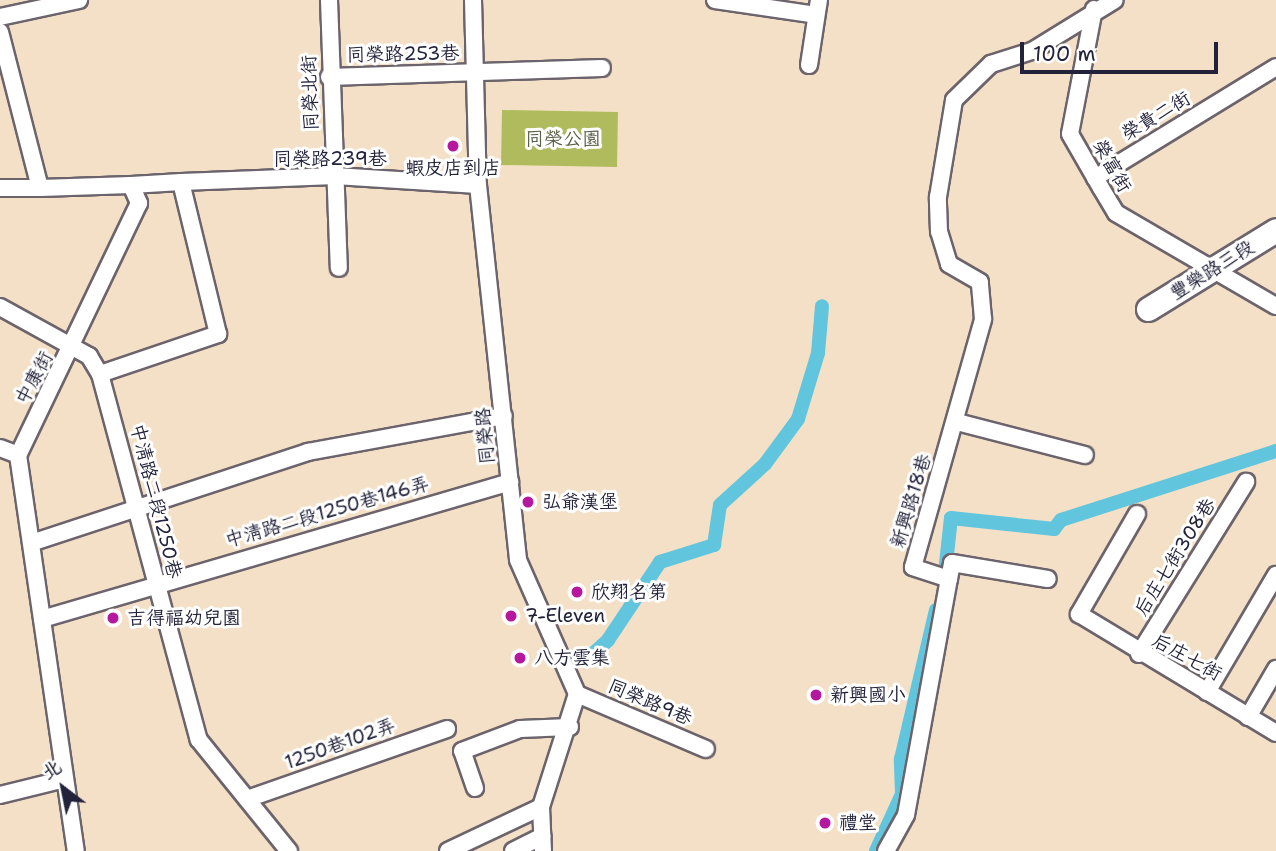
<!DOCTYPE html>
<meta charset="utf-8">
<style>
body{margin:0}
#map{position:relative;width:1276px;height:851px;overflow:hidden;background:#f4e0c6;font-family:"Shantell Sans","LXGW WenKai TC",sans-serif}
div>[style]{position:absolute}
.green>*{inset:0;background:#afbb5c;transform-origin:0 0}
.canal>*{height:14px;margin:-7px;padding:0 7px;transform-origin:7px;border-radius:7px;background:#61c5de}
.roads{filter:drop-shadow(2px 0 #6c646c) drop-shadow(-2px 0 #6c646c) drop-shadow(0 2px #6c646c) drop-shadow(0 -2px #6c646c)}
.street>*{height:16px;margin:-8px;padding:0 8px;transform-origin:8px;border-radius:8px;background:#fff}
.secondary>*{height:23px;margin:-11.5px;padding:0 11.5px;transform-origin:11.5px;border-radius:11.5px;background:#fff}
.dots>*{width:19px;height:19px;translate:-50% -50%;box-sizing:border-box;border:4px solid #fff;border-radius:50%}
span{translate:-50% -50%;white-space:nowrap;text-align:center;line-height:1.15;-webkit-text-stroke:6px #fff;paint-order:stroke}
.street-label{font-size:19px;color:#22223b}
.park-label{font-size:19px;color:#5a5f48}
.poi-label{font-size:19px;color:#22223b}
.left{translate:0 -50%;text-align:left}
.north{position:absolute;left:28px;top:753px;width:70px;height:70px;-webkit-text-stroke:5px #fff;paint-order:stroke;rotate:328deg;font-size:19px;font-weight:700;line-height:28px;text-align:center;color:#22223b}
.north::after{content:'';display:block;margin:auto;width:24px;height:32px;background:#22223b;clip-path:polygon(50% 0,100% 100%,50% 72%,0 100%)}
.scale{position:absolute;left:1020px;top:42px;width:198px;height:32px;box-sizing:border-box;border:4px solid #22223b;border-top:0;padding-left:9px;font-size:21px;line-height:24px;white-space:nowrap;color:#22223b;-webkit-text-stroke:5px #fff;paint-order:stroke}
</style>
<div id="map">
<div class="green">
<div style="left:502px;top:110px;width:116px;height:55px;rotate:1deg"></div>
</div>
<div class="canal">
<div style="left:945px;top:573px;width:55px;rotate:-83.8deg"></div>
<div style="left:951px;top:518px;width:104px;rotate:6.1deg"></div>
<div style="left:1054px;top:529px;width:11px;rotate:-52deg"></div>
<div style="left:1061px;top:520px;width:226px;rotate:-17.8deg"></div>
<div style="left:586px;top:660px;width:30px;rotate:-42deg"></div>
<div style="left:608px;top:640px;width:94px;rotate:-56.3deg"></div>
<div style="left:660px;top:562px;width:57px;rotate:-17.5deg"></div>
<div style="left:714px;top:545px;width:40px;rotate:-81.5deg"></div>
<div style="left:720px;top:505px;width:61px;rotate:-42.3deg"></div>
<div style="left:765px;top:464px;width:56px;rotate:-53.7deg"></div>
<div style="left:798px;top:419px;width:69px;rotate:-73.1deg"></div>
<div style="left:818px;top:353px;width:47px;rotate:-85.1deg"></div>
<div style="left:876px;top:851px;width:63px;rotate:-65.5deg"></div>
<div style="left:902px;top:794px;width:35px;rotate:-92deg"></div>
<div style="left:901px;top:759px;width:153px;rotate:-76.8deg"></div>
</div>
<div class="roads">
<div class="street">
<div style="left:329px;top:0;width:268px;rotate:87.9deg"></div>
<div style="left:473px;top:0;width:185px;rotate:88.5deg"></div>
<div style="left:478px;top:185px;width:377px;rotate:83.9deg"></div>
<div style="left:518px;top:560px;width:146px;rotate:66.2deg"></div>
<div style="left:577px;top:694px;width:119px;rotate:107.7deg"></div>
<div style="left:541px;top:807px;width:44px;rotate:87.4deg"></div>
<div style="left:715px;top:0;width:102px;rotate:8.4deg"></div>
<div style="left:1094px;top:9px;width:127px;rotate:100.9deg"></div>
<div style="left:1070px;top:134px;width:62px;rotate:60.1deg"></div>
<div style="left:1101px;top:188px;width:29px;rotate:59deg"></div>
<div style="left:1116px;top:213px;width:185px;rotate:30.2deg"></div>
<div style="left:0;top:17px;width:81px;rotate:-12.1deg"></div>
<div style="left:0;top:32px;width:161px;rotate:75.6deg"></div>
<div style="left:40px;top:188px;width:91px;rotate:-1.9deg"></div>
<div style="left:131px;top:185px;width:20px;rotate:66deg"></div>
<div style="left:139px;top:203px;width:280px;rotate:115.6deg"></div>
<div style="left:18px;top:455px;width:400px;rotate:81.7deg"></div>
<div style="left:809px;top:65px;width:66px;rotate:-81.3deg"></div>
<div style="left:329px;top:77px;width:273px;rotate:-1.9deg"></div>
<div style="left:1095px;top:178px;width:212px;rotate:-31.5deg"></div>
<div style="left:181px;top:182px;width:154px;rotate:-2.2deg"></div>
<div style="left:335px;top:176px;width:143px;rotate:3.6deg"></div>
<div style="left:0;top:188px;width:40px"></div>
<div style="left:0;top:307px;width:102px;rotate:28.8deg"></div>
<div style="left:89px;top:356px;width:21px;rotate:59deg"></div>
<div style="left:100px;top:374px;width:379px;rotate:74.9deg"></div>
<div style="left:199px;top:740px;width:143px;rotate:51deg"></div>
<div style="left:100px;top:374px;width:125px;rotate:-18.7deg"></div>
<div style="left:218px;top:334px;width:156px;rotate:-103.7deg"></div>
<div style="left:181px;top:182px;width:50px;rotate:176.6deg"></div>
<div style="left:957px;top:422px;width:132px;rotate:14.5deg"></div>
<div style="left:0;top:448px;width:19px;rotate:21deg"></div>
<div style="left:1137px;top:514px;width:116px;rotate:120.1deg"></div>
<div style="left:1079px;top:614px;width:230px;rotate:31.1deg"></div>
<div style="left:31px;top:543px;width:292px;rotate:-18.2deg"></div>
<div style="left:308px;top:452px;width:199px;rotate:-10.4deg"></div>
<div style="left:949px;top:579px;width:16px;rotate:-79deg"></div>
<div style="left:952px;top:563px;width:97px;rotate:9.5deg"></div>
<div style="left:42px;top:619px;width:488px;rotate:-16.3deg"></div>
<div style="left:1139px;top:654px;width:203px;rotate:-58.1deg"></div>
<div style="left:1207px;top:692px;width:136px;rotate:-59.5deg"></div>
<div style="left:577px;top:694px;width:140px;rotate:23.1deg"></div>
<div style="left:1248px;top:717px;width:56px;rotate:-59.7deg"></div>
<div style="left:475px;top:788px;width:39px;rotate:-109deg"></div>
<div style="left:462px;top:751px;width:62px;rotate:-20.8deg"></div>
<div style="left:520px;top:729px;width:50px;rotate:-2.3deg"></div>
<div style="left:0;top:795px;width:67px;rotate:-13.8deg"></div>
<div style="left:247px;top:799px;width:212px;rotate:-19.3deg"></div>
<div style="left:448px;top:851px;width:103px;rotate:-25.3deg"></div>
<div style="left:513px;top:851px;width:33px;rotate:-27deg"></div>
<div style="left:886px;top:851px;width:41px;rotate:-60.9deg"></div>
<div style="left:906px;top:815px;width:240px;rotate:-79.7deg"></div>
<div style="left:949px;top:579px;width:38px;rotate:-162deg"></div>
<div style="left:913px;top:567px;width:258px;rotate:-74.2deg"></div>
<div style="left:983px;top:319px;width:37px;rotate:-95deg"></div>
<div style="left:980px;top:282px;width:36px;rotate:-150deg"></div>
<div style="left:949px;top:264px;width:34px;rotate:-107deg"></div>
<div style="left:939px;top:232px;width:35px;rotate:-92deg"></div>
<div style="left:938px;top:197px;width:98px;rotate:-80.6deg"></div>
<div style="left:954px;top:100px;width:52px;rotate:-44.2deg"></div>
<div style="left:991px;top:64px;width:43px;rotate:-17.6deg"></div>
<div style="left:1032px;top:51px;width:97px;rotate:-31.6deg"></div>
</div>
<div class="secondary">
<div style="left:1148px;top:309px;width:150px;rotate:-31.7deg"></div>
</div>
</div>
<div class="dots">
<div style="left:453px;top:146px;background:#b5179e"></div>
<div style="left:528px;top:502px;background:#b5179e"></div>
<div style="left:577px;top:592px;background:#b5179e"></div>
<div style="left:511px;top:616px;background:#b5179e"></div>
<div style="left:113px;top:618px;background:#b5179e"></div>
<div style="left:520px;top:658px;background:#b5179e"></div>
<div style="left:816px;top:695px;background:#b5179e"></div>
<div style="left:825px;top:823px;background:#b5179e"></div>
</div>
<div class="street-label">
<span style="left:403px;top:54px;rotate:-1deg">同榮路253巷</span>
<span style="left:310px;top:93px;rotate:-92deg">同榮北街</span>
<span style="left:1156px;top:116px;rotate:-31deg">榮貴二街</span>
<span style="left:330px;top:159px">同榮路239巷</span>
<span style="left:1112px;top:166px;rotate:60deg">榮富街</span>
<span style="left:1212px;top:270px;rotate:-32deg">豐樂路三段</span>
<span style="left:34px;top:378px;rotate:-62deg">中康街</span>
<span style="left:485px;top:436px;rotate:-95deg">同榮路</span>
<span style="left:156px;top:501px;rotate:76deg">中清路二段1250巷</span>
<span style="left:911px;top:501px;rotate:-73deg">新興路18巷</span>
<span style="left:327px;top:512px;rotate:-16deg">中清路二段1250巷146弄</span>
<span style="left:1175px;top:557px;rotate:-58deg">后庄七街308巷</span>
<span style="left:1187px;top:657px;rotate:29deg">后庄七街</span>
<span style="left:650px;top:702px;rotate:23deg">同榮路9巷</span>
<span style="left:340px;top:744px;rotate:-20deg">1250巷102弄</span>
</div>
<div class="park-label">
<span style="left:563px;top:139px">同榮公園</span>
</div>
<div class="poi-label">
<span style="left:453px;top:168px">蝦皮店到店</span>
<span class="left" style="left:542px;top:502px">弘爺漢堡</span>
<span class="left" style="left:591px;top:592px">欣翔名第</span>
<span class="left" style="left:525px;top:616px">7-Eleven</span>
<span class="left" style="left:127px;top:618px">吉得福幼兒園</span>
<span class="left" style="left:534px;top:658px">八方雲集</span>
<span class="left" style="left:830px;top:695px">新興國小</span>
<span class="left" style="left:839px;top:823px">禮堂</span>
</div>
<div class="north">北</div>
<div class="scale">100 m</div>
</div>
